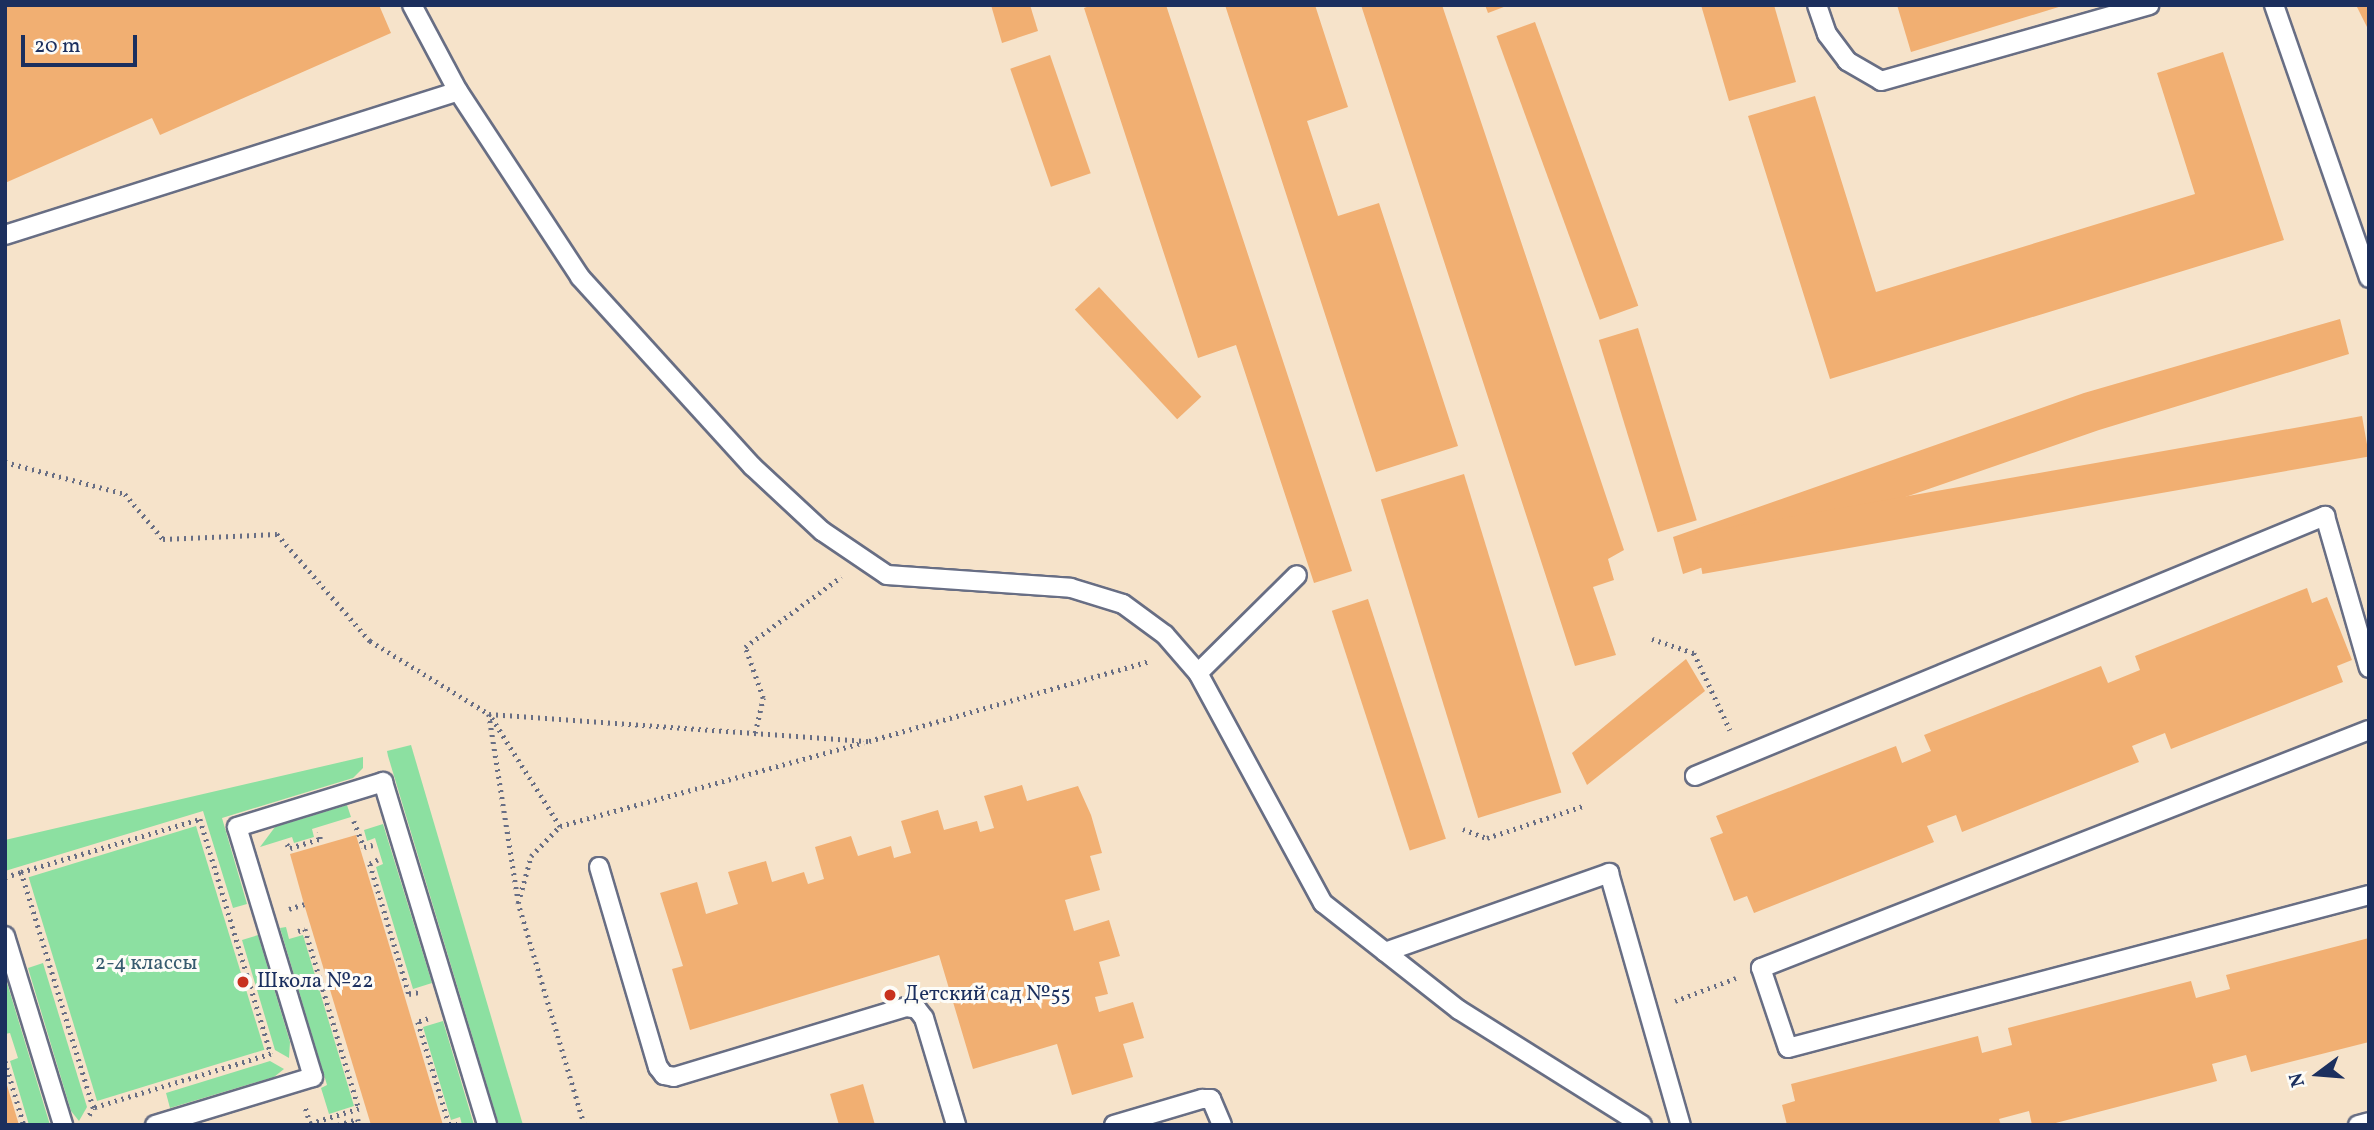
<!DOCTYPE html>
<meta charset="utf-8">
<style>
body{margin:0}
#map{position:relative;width:2374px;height:1130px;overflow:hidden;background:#f6e3ca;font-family:Vollkorn,serif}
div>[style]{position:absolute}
.green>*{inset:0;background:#8ce0a1;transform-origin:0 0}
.building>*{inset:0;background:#f1af72;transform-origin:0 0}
.path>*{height:4.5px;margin-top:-2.25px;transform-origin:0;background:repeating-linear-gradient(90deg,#686e84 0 2px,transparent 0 7px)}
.roads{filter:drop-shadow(2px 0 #686e84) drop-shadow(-2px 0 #686e84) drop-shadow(0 2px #686e84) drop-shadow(0 -2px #686e84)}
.lane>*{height:18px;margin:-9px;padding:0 9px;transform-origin:9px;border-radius:9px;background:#fff}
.dots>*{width:19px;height:19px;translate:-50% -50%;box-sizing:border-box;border:4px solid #fdfcf7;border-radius:50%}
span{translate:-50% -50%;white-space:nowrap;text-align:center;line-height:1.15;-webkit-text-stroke:6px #fdfcf7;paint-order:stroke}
.park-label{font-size:21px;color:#375b6f}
.poi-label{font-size:21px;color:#1b2f5e}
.left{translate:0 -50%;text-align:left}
.frame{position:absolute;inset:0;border:7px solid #1b2f5e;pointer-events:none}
.north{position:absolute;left:2283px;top:1039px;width:70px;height:70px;-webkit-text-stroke:5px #fdfcf7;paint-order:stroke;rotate:254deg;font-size:19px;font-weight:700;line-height:28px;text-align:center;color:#1b2f5e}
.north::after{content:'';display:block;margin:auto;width:24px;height:32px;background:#1b2f5e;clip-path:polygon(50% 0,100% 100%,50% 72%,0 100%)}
.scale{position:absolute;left:21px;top:35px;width:116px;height:32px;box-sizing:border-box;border:4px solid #1b2f5e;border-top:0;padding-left:9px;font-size:21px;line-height:24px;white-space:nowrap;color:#1b2f5e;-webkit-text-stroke:5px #fdfcf7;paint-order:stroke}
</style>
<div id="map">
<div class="green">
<div style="clip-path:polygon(411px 745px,523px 1125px,499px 1125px,388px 756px,387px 751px)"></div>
<div style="clip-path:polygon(363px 757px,363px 768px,353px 778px,222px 818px,247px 904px,233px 908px,203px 811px,5px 871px,5px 840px)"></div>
<div style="clip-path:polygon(347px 805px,351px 817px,312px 829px,314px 837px,294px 843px,292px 837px,260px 847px,275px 827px)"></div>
<div style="clip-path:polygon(383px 824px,432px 983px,413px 989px,376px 867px,383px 864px,375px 838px,367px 841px,364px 830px)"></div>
<div style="left:196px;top:826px;width:234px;height:175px;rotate:73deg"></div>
<div style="clip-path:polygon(286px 927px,289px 939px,303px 935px,354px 1106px,329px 1114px,321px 1088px,327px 1085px,280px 928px)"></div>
<div style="clip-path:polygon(258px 935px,290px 1042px,289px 1058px,275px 1050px,242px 940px)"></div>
<div style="clip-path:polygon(43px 963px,87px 1107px,79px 1121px,71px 1111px,28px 968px)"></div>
<div style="clip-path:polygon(5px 976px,50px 1125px,29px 1125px,10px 1061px,18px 1058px,10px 1033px,5px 1034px)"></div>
<div style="clip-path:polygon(443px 1021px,474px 1125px,462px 1125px,460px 1117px,451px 1120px,423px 1027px)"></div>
<div style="clip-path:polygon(270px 1061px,284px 1069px,274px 1077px,170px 1108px,166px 1093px)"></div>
</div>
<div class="building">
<div style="clip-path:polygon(5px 5px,379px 5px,391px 33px,160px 135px,152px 118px,5px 183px)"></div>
<div style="clip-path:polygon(991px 5px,1030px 5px,1038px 31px,1002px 43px)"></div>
<div style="clip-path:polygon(1092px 5px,1166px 5px,1352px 571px,1314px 583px,1236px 345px,1198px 358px,1084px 8px)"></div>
<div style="clip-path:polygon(1225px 5px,1315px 5px,1348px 107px,1307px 121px,1338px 216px,1379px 203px,1458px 446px,1376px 472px)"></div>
<div style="clip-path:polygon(1361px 5px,1442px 5px,1624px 550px,1608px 559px,1614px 580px,1593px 587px,1616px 655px,1575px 666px)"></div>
<div style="clip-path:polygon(1485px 5px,1509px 5px,1488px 13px)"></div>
<div style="clip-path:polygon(1701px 5px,1774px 5px,1796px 82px,1729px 101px)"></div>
<div style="clip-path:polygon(1897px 5px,2062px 5px,2062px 6px,1911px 52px)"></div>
<div style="clip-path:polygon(2356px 5px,2369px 5px,2369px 31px)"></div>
<div style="left:1535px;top:22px;width:302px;height:41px;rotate:70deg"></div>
<div style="clip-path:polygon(2223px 52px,2284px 240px,1830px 379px,1748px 116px,1815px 96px,1876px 292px,2195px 194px,2157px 73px)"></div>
<div style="left:1050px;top:55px;width:125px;height:42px;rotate:71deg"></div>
<div style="left:1099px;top:287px;width:150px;height:33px;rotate:47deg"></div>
<div style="clip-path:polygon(2340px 319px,2349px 354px,2099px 430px,1683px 574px,1673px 537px,2084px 393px)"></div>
<div style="left:1638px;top:328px;width:201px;height:41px;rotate:73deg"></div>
<div style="left:2362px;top:416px;width:41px;height:677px;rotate:80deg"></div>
<div style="left:1464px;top:474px;width:333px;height:87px;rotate:73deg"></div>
<div style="clip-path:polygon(2307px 588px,2312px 603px,2327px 597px,2352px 660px,2337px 666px,2343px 682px,2171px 749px,2165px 733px,2132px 746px,2139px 762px,1962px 832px,1956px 815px,1927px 826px,1934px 842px,1754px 913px,1747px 896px,1734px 901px,1710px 838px,1723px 833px,1716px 816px,1896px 746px,1902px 763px,1931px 751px,1924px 735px,2101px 666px,2108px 683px,2140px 670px,2135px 656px)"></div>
<div style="left:1368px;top:599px;width:252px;height:38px;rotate:72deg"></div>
<div style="clip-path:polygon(1686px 659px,1705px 691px,1587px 785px,1572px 753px)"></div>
<div style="clip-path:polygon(1022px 785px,1027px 801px,1078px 786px,1091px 815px,1102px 853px,1090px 856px,1100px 890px,1065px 900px,1074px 931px,1109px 920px,1120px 956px,1099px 962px,1108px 994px,1095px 997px,1099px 1012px,1133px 1002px,1144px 1038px,1123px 1044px,1133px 1077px,1072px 1095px,1057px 1044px,973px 1069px,939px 955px,690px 1030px,672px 969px,683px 966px,660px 893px,697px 882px,706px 914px,738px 904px,728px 872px,766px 861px,772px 882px,804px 872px,808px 884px,824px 879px,815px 847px,851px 836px,858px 856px,891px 846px,894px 858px,911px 853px,901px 821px,938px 810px,944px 830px,977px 821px,980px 832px,994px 828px,984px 796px)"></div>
<div style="clip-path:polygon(356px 835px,409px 1011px,443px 1125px,371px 1125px,304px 904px,290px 854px)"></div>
<div style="clip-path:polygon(2369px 938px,2369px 1042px,2251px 1072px,2246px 1055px,2212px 1064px,2217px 1081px,2048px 1125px,2032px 1125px,2029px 1111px,1999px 1119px,2001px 1125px,1787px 1125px,1782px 1105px,1795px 1101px,1791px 1084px,1978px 1036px,1982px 1053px,2012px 1045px,2008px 1028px,2191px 981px,2196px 998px,2230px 989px,2226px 975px)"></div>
<div style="clip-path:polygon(6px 1082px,19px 1125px,5px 1125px)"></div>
<div style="clip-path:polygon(863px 1084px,875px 1125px,839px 1125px,830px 1094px)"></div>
</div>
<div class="path">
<div style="left:5px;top:462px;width:124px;rotate:14.9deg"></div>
<div style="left:125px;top:494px;width:59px;rotate:49.8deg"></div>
<div style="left:163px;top:539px;width:114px;rotate:-2.5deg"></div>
<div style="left:277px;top:534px;width:142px;rotate:49deg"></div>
<div style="left:370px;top:641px;width:140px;rotate:31.5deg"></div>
<div style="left:489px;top:714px;width:381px;rotate:4.1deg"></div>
<div style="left:869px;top:741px;width:292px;rotate:-15.9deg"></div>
<div style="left:1652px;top:639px;width:44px;rotate:18.4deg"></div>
<div style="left:1694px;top:653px;width:85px;rotate:64.9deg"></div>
<div style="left:489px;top:714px;width:188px;rotate:81.1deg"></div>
<div style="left:492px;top:718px;width:128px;rotate:57.8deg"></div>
<div style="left:755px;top:733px;width:36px;rotate:-77deg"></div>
<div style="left:763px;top:698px;width:54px;rotate:-109.4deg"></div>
<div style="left:745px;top:647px;width:119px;rotate:-36.1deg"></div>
<div style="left:354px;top:821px;width:28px;rotate:69deg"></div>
<div style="left:364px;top:847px;width:9px;rotate:-13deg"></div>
<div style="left:1463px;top:829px;width:26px;rotate:21deg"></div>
<div style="left:1487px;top:838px;width:104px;rotate:-18.4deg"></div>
<div style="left:287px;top:844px;width:5px;rotate:53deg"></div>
<div style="left:290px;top:848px;width:31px;rotate:-17deg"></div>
<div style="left:320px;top:839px;width:7px;rotate:-98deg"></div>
<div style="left:378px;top:860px;width:9px;rotate:153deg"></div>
<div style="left:370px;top:864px;width:136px;rotate:73.3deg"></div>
<div style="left:409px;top:994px;width:10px;rotate:-11deg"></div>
<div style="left:5px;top:877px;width:17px;rotate:-17deg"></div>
<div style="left:289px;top:909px;width:16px;rotate:-18deg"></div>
<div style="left:298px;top:931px;width:7px;rotate:-16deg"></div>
<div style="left:305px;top:929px;width:188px;rotate:73.3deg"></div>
<div style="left:359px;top:1109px;width:51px;rotate:163deg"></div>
<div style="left:310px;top:1124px;width:17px;rotate:-107deg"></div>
<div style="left:1675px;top:1001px;width:65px;rotate:-20.7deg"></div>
<div style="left:428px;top:1019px;width:10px;rotate:163deg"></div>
<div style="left:418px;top:1022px;width:107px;rotate:73.1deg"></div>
<div style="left:449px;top:1124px;width:8px"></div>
<div style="left:5px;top:1061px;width:67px;rotate:73.5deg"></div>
<div style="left:89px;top:1115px;width:8px;rotate:-60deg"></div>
<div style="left:93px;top:1108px;width:247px;rotate:-107deg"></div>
<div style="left:21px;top:872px;width:187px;rotate:-16.5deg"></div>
<div style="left:200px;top:819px;width:245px;rotate:73.2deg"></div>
<div style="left:271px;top:1054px;width:186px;rotate:163.1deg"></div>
<div style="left:338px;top:1125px;width:21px;rotate:-17deg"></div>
<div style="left:358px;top:1119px;width:6px;rotate:81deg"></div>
<div style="left:584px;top:1125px;width:232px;rotate:-106.6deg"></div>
<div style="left:518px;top:903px;width:49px;rotate:-74.5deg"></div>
<div style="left:531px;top:856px;width:42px;rotate:-46deg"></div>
<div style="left:560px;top:826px;width:315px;rotate:-15.4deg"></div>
</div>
<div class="roads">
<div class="lane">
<div style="left:412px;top:5px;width:98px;rotate:61.9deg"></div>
<div style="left:458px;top:91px;width:222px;rotate:56.7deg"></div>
<div style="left:580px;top:277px;width:256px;rotate:47.7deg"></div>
<div style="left:752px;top:466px;width:96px;rotate:42.9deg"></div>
<div style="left:822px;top:531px;width:78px;rotate:34.1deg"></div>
<div style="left:887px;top:575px;width:184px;rotate:4deg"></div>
<div style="left:1071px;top:588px;width:54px;rotate:17.1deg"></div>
<div style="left:1123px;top:604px;width:52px;rotate:36.4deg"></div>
<div style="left:1165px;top:635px;width:50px;rotate:49deg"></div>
<div style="left:1198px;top:673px;width:262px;rotate:61.5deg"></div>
<div style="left:1323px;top:903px;width:173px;rotate:38.2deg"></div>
<div style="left:1459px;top:1010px;width:216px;rotate:32.1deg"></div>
<div style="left:1817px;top:5px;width:31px;rotate:71deg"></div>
<div style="left:1827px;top:34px;width:34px;rotate:53deg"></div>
<div style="left:1847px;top:61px;width:39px;rotate:30deg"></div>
<div style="left:1881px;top:81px;width:279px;rotate:-15.8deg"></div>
<div style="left:2274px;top:5px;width:289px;rotate:70.8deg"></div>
<div style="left:5px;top:235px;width:475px;rotate:-17.6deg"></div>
<div style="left:1198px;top:673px;width:139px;rotate:-44.7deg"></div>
<div style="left:2369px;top:730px;width:653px;rotate:158.62deg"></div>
<div style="left:1761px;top:968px;width:84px;rotate:71.4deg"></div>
<div style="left:1788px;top:1048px;width:601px;rotate:-14.75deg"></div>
<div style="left:1695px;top:776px;width:682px;rotate:-22.43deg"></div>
<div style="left:2325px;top:516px;width:158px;rotate:73.9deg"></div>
<div style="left:599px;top:867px;width:209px;rotate:73.6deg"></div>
<div style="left:658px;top:1067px;width:10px;rotate:53deg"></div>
<div style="left:664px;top:1075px;width:10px;rotate:11deg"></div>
<div style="left:674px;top:1077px;width:242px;rotate:-16.8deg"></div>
<div style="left:906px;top:1007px;width:11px;rotate:10deg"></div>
<div style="left:917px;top:1009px;width:11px;rotate:52deg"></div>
<div style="left:924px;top:1018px;width:112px;rotate:73.3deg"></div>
<div style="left:5px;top:936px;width:198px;rotate:72.9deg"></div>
<div style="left:1385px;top:952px;width:238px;rotate:-19.4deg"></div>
<div style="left:1609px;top:873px;width:262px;rotate:74.1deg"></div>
<div style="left:155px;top:1125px;width:165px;rotate:-16.9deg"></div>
<div style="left:313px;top:1077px;width:261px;rotate:-106.9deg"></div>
<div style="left:237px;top:827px;width:153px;rotate:-17.1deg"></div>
<div style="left:383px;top:782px;width:358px;rotate:73.1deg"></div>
<div style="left:1114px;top:1125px;width:92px;rotate:-16.5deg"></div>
<div style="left:1202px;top:1099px;width:9px"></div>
<div style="left:1211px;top:1099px;width:28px;rotate:67deg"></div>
<div style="left:2358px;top:1125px;width:11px;rotate:-15deg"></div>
</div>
</div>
<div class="dots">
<div style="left:243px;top:982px;background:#c8321e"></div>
<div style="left:890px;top:995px;background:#c8321e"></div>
</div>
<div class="park-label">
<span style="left:146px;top:964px">2-4 классы</span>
</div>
<div class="poi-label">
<span class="left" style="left:257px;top:982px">Школа №22</span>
<span class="left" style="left:904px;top:995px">Детский сад №55</span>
</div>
<div class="frame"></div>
<div class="north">N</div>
<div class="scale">20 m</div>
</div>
